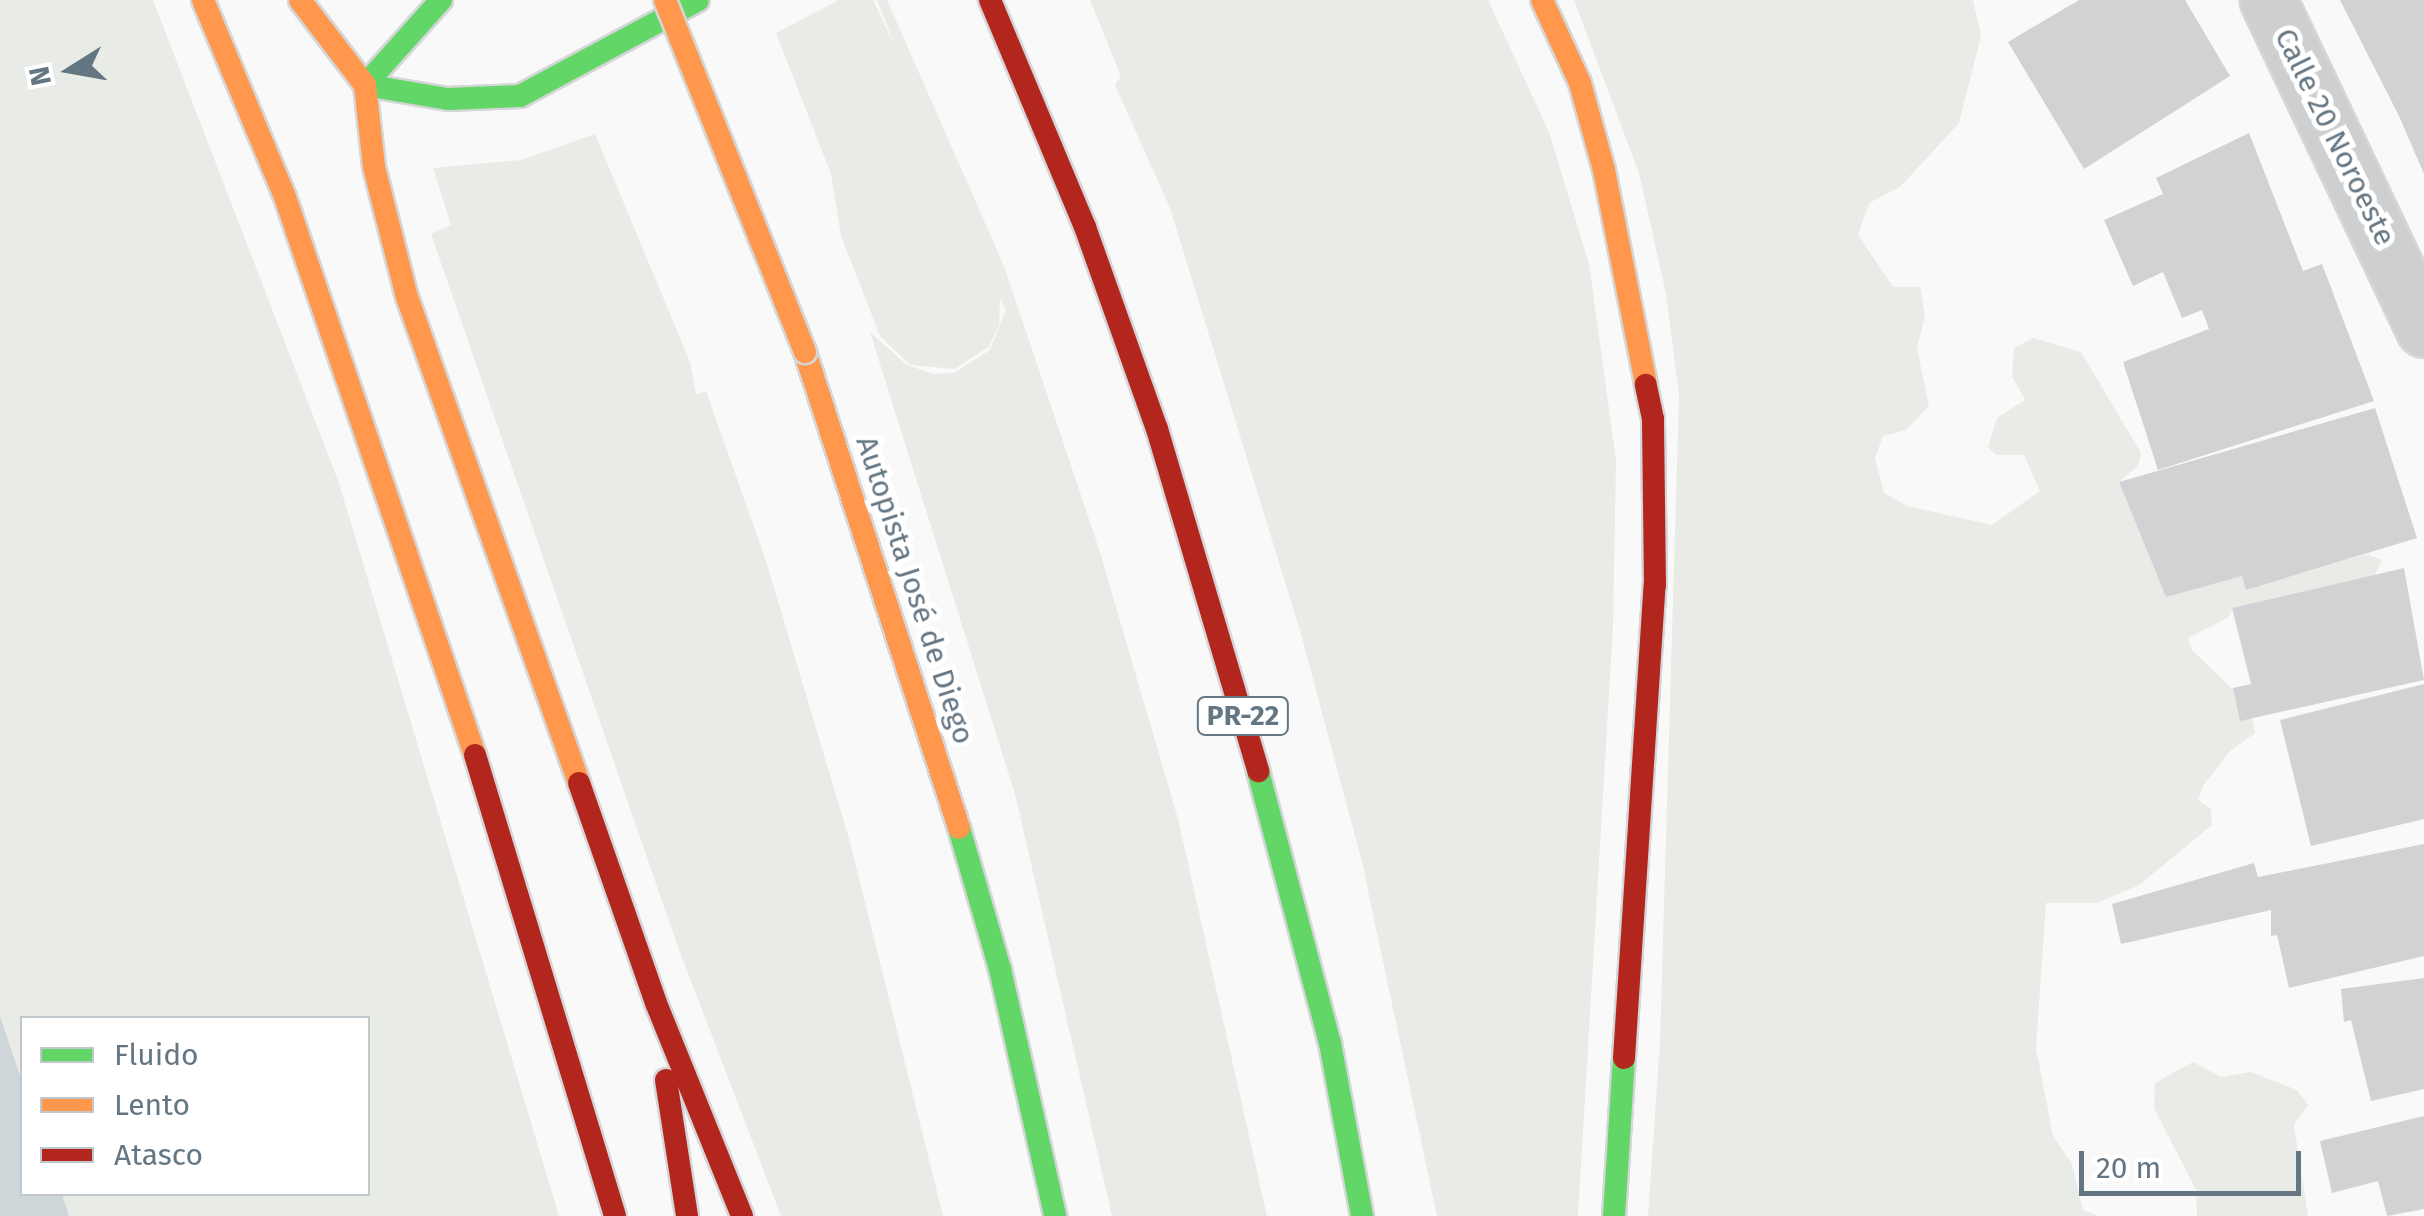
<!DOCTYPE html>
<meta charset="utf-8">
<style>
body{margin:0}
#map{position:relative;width:2424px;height:1216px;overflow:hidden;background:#f9f9f9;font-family:"Fira Sans",sans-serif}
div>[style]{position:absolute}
.green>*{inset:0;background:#e8ebe6}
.water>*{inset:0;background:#ced6d9}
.building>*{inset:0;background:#d0d2d3}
.roads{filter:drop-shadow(2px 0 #d5d6d7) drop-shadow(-2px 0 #d5d6d7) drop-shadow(0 2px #d5d6d7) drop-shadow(0 -2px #d5d6d7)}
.street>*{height:55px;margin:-27.5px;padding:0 27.5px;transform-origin:27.5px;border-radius:27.5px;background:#cecfd0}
.fast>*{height:22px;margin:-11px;padding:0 11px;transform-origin:11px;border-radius:11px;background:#63d668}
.slow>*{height:22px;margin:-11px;padding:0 11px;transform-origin:11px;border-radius:11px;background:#ff974d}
.jam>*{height:22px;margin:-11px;padding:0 11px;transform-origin:11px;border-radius:11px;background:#b3261e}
.bridges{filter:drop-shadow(2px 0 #d5d6d6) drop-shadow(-2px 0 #d5d6d6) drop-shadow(0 2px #d5d6d6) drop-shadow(0 -2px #d5d6d6)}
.slow-bridge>*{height:22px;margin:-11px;padding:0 11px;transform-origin:11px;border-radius:11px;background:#ff974d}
span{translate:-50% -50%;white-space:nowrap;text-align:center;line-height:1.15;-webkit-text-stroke:10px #fff;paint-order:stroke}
.shield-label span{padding:2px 8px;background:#fff;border:2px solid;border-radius:8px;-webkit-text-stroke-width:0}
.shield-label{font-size:28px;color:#657683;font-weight:700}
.street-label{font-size:30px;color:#657683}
.legend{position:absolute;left:20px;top:1016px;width:350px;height:180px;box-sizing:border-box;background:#fff;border:2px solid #c1c8cd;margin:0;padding:12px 18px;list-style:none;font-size:30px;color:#657683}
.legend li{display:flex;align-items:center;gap:20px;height:50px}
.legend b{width:50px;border:2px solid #c1c8cd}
.north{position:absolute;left:20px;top:20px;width:100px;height:100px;-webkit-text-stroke:8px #fff;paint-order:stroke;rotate:259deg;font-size:28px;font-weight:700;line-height:40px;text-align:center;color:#657683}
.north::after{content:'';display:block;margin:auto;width:35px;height:45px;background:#657683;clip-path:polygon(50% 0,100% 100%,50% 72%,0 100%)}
.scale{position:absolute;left:2079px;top:1151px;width:222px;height:45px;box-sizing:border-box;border:5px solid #657683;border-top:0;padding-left:12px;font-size:30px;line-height:35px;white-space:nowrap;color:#657683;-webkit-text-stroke:8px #fff;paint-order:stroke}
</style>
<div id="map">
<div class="green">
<div style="clip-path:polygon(0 0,153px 0,339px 483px,559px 1216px,69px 1216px,62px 1194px,368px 1194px,368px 1018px,22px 1018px,22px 1081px,0 1016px)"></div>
<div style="clip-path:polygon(839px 0,873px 0,895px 46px,877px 0,887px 0,1004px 266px,1099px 549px,1178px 819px,1267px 1216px,1112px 1216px,1015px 794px,870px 332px,907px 365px,933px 374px,954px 373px,990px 350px,1006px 309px,1000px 299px,999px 326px,988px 347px,955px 369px,910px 365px,880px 336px,841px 236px,831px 174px,776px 33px)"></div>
<div style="clip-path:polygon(1090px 0,1488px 0,1549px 132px,1589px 264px,1616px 460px,1613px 626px,1578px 1216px,1437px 1216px,1362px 862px,1301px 634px,1170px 208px,1115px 85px,1121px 76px)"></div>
<div style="clip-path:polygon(1574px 0,1973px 0,1981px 36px,1959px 123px,1900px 187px,1869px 203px,1858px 235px,1893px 287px,1920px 287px,1925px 316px,1917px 348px,1929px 406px,1906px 430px,1883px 436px,1875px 458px,1884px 493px,1907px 506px,1992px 525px,2040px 491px,2024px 455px,1996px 455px,1988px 447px,1997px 418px,2025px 400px,2012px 376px,2014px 348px,2033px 338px,2081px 352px,2141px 453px,2138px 466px,2119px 482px,2166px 596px,2242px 576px,2247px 589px,2367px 554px,2382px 560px,2375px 575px,2233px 608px,2229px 617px,2188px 638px,2192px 650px,2250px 706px,2255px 733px,2230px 751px,2203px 786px,2198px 800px,2211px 809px,2212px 825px,2139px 885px,2097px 903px,2046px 903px,2036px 1048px,2053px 1136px,2072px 1164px,2083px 1210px,2099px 1216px,1648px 1216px,1660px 1043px,1679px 395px,1666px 294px,1639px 173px)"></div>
<div style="clip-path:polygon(595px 134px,690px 362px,696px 395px,706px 391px,766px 561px,850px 842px,943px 1216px,781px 1216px,678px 947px,431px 234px,451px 225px,433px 168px,521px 160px)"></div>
<div style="clip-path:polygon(2193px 1062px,2221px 1077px,2251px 1072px,2297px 1090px,2308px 1105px,2294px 1125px,2308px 1216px,2197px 1216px,2196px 1190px,2154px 1108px,2155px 1083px)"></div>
</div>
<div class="water">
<div style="clip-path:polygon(0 1016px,22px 1081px,22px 1194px,62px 1194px,69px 1216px,0 1216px)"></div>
</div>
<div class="building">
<div style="clip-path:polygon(2079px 0,2185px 0,2230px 76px,2084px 169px,2008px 42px)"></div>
<div style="clip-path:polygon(2340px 0,2424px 0,2424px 174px,2399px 116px)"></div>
<div style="clip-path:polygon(2249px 133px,2303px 271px,2322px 264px,2374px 401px,2158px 470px,2123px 362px,2209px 329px,2202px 310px,2182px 318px,2163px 272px,2133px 286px,2104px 220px,2163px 194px,2156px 178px)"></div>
<div style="clip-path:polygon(2375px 408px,2417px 538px,2246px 590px,2242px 576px,2166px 597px,2119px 482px)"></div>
<div style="clip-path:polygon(2404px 568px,2424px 680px,2240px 721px,2233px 688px,2251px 684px,2232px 608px)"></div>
<div style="clip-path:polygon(2424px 684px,2424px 819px,2311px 846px,2280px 720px)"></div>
<div style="clip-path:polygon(2424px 844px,2424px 956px,2289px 988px,2277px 935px,2271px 936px,2271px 910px,2121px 944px,2112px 904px,2254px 863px,2258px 877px)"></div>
<div style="clip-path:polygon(2424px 978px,2424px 1089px,2371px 1101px,2351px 1020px,2344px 1022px,2341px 989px)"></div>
<div style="clip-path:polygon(2424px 1116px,2424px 1209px,2387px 1216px,2378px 1181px,2332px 1193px,2320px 1141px)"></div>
</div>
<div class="roads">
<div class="street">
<div style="left:2268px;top:0;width:364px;rotate:64.6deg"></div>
</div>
<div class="fast">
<div style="left:365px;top:85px;width:84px;rotate:9.6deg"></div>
<div style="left:448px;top:99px;width:72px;rotate:-2.4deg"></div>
<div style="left:520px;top:96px;width:202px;rotate:-28.3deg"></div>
<div style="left:365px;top:85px;width:114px;rotate:-48.2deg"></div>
<div style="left:1258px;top:771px;width:281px;rotate:75.2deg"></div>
<div style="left:1330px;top:1043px;width:176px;rotate:79.5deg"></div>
<div style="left:959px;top:828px;width:147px;rotate:73.8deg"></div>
<div style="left:1000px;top:969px;width:253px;rotate:77.4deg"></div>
<div style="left:1614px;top:1216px;width:158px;rotate:-86.4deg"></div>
</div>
<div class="slow">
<div style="left:203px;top:0;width:213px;rotate:67.4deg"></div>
<div style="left:285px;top:197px;width:589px;rotate:71.2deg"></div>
<div style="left:300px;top:0;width:107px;rotate:52.6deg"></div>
<div style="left:365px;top:85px;width:82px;rotate:83.7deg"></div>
<div style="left:374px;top:167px;width:134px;rotate:75.8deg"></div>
<div style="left:407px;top:297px;width:516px;rotate:70.51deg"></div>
<div style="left:1542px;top:0;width:91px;rotate:65.4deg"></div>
<div style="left:1580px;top:83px;width:90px;rotate:74.6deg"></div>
<div style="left:1604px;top:170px;width:219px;rotate:78.9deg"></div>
<div style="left:805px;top:352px;width:500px;rotate:72.07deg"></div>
</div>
<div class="jam">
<div style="left:990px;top:0;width:246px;rotate:67.3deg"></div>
<div style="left:1085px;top:227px;width:214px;rotate:70.4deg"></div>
<div style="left:1157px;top:429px;width:357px;rotate:73.5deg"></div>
<div style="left:475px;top:755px;width:482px;rotate:73.1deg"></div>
<div style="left:579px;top:783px;width:233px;rotate:70.7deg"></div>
<div style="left:656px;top:1003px;width:230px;rotate:68deg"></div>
<div style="left:1624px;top:1058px;width:474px;rotate:-86.3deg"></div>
<div style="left:1655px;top:585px;width:166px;rotate:-90.7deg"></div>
<div style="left:1653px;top:419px;width:35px;rotate:-102deg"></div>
<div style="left:666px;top:1080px;width:138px;rotate:81.2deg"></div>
</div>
</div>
<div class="bridges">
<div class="slow-bridge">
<div style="left:665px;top:0;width:379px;rotate:68.3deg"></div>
</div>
</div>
<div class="shield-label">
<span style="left:1243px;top:716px">PR-22</span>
</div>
<div class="street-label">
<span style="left:2335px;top:137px;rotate:64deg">Calle 20 Noroeste</span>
<span style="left:915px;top:590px;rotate:72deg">Autopista José de Diego</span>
</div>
<ul class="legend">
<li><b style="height:12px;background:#63d668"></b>Fluido</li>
<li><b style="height:12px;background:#ff974d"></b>Lento</li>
<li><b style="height:12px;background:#b3261e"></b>Atasco</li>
</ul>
<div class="north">N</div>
<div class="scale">20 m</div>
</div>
